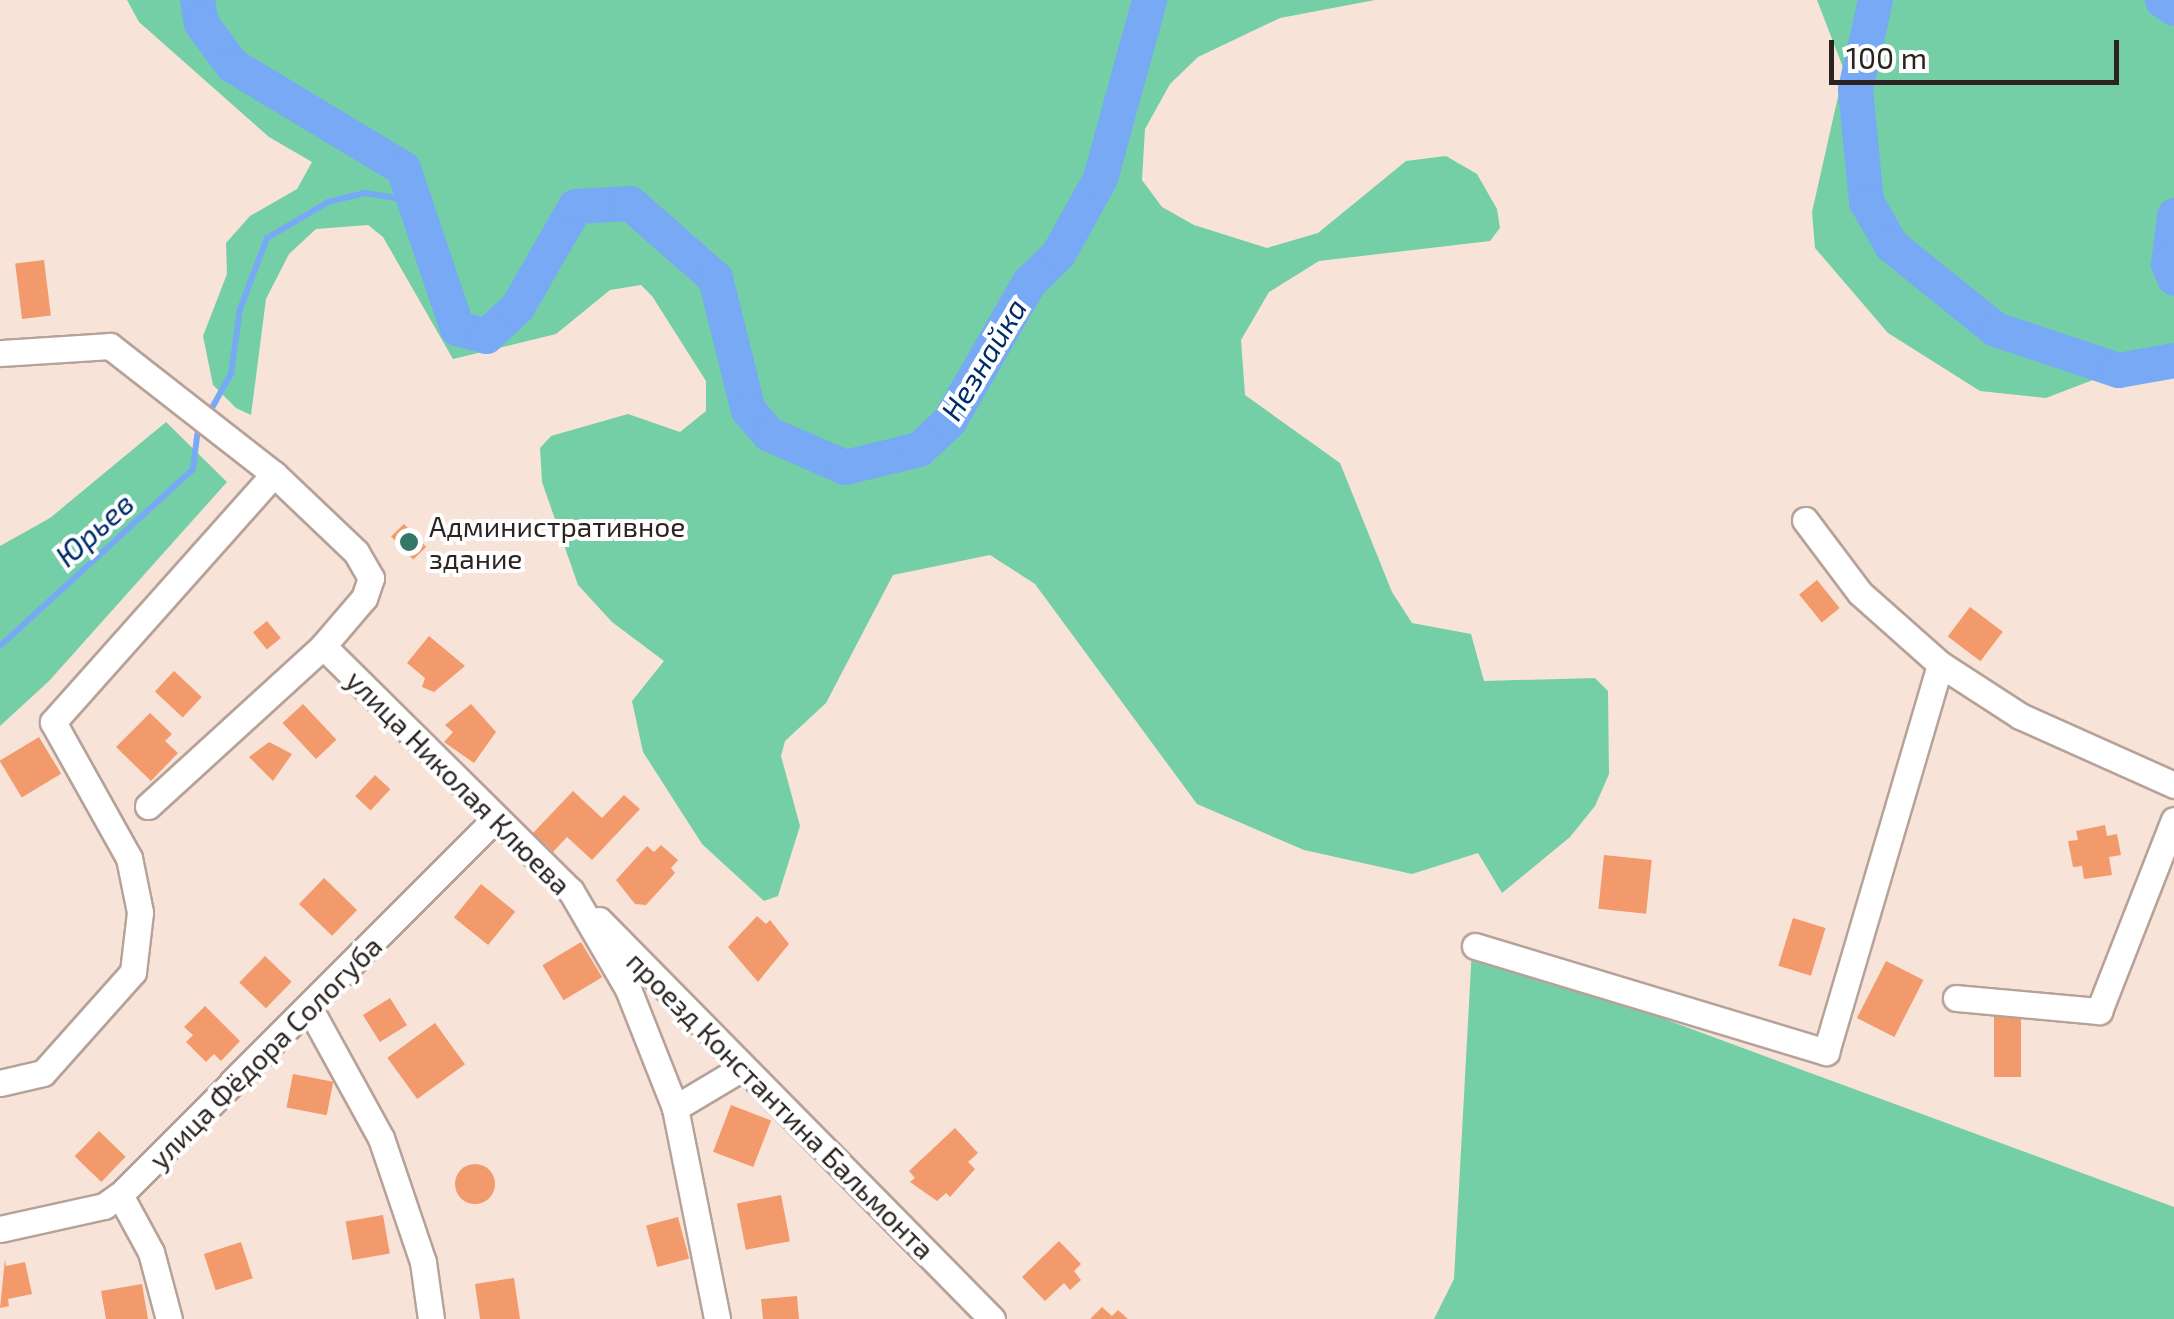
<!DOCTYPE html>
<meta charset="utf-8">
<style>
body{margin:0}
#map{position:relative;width:2174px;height:1319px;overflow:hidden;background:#f8e3d8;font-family:"Exo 2",sans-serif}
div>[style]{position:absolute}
.green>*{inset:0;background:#75cfa6}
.stream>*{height:6px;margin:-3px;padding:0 3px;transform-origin:3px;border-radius:3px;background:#77a9f5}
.river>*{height:35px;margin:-17.5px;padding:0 17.5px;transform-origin:17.5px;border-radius:17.5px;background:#77a9f5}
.building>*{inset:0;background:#f29a6b;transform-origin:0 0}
.round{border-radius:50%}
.roads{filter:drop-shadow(2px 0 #b6a298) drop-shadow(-2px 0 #b6a298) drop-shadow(0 2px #b6a298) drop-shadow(0 -2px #b6a298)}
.minor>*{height:25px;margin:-12.5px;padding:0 12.5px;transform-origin:12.5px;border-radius:12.5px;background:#fff}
.dots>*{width:28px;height:28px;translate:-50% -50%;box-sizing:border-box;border:5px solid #fff;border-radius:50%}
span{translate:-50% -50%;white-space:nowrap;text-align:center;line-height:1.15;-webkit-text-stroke:8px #fff;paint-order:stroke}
.poi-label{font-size:28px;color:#2b2320}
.left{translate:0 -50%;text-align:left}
.street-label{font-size:28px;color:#2b2320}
.water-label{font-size:30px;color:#002c6d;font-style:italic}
.scale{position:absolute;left:1829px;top:40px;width:290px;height:45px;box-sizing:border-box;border:5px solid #2b2320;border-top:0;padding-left:12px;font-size:30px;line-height:35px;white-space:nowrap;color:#2b2320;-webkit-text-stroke:8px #fff;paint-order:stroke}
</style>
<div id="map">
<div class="green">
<div style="clip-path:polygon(127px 0,1375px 0,1280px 18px,1198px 57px,1170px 84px,1145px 129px,1142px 180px,1162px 207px,1194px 225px,1267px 248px,1318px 233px,1406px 161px,1446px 156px,1477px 174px,1497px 209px,1500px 228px,1490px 241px,1319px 261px,1269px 292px,1241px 340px,1245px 395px,1340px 463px,1392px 592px,1412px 623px,1471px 634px,1484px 681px,1595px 678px,1608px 691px,1609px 774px,1595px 806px,1570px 837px,1502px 893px,1478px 853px,1412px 874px,1304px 850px,1197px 804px,1035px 584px,990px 555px,893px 575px,826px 703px,785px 741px,781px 756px,800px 826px,778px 896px,764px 901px,702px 844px,643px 752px,632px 701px,664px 661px,612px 622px,578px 585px,542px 482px,540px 448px,551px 436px,628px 414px,680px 432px,706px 411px,706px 381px,652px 296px,641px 285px,610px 290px,556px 334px,453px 359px,383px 237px,368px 225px,316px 229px,289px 254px,266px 299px,251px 415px,236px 408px,213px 385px,203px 336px,227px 274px,226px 243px,250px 216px,297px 189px,312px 162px,269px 137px,139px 22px)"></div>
<div style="clip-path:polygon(1817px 0,2174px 0,2174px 370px,2119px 370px,2046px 398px,1980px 391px,1888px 333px,1815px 248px,1812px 212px,1844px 70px)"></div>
<div style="clip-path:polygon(166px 422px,227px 482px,49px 681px,0 726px,0 546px,50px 518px)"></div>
<div style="clip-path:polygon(1472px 948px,2174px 1207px,2174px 1319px,1434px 1319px,1454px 1279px)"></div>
</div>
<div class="stream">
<div style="left:213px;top:406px;width:37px;rotate:-61deg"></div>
<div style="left:231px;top:374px;width:66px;rotate:-82.1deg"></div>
<div style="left:240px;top:309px;width:76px;rotate:-69.2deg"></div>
<div style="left:267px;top:238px;width:71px;rotate:-30.5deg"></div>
<div style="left:328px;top:202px;width:38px;rotate:-14deg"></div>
<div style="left:365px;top:193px;width:50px;rotate:9.3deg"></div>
<div style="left:0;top:646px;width:262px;rotate:-42.5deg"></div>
<div style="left:193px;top:469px;width:35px;rotate:-83deg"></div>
</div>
<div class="river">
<div style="left:197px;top:0;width:23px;rotate:80deg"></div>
<div style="left:201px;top:23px;width:52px;rotate:53.6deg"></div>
<div style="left:232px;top:65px;width:200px;rotate:31.1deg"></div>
<div style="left:403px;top:168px;width:169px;rotate:71.4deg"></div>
<div style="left:457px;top:328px;width:30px;rotate:15deg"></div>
<div style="left:486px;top:336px;width:42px;rotate:-43.1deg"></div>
<div style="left:517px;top:307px;width:116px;rotate:-60.1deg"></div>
<div style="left:575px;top:206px;width:55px;rotate:-3.1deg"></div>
<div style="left:630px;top:203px;width:113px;rotate:41.4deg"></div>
<div style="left:715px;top:278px;width:136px;rotate:76deg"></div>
<div style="left:748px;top:410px;width:32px;rotate:49deg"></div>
<div style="left:769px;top:434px;width:83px;rotate:23.5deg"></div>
<div style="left:845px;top:467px;width:76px;rotate:-13.7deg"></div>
<div style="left:919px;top:449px;width:41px;rotate:-43deg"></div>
<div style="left:949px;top:421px;width:160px;rotate:-60.1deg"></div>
<div style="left:1029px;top:282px;width:40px;rotate:-44deg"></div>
<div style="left:1058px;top:254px;width:87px;rotate:-61.1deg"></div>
<div style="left:1100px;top:178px;width:185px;rotate:-74.6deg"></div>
<div style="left:1875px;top:0;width:91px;rotate:102.7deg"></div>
<div style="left:1855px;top:89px;width:113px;rotate:84.4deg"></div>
<div style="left:1866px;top:201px;width:51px;rotate:60.4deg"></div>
<div style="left:1891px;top:245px;width:134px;rotate:38.9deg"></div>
<div style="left:1995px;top:329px;width:130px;rotate:18.4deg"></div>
<div style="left:2118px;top:370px;width:57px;rotate:-10.1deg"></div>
<div style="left:2162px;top:0;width:14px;rotate:34deg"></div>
<div style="left:2174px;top:215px;width:49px;rotate:97deg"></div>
<div style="left:2168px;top:264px;width:15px;rotate:67deg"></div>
</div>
<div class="building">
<div style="left:44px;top:260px;width:56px;height:29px;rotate:83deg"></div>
<div style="left:404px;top:524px;width:32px;height:18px;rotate:46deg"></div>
<div style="left:1817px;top:580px;width:36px;height:23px;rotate:51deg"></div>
<div style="left:1970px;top:607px;width:41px;height:37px;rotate:37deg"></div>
<div style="left:267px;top:621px;width:22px;height:18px;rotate:51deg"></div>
<div style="clip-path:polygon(429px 636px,465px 666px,434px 692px,422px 687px,425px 678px,407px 663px)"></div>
<div style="left:174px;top:671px;width:38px;height:28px;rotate:43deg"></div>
<div style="left:303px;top:704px;width:49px;height:28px;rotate:47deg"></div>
<div style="clip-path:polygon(471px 704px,496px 732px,474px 763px,444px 742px,453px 732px,445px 725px)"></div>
<div style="clip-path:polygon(150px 713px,172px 734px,165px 741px,178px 753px,151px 781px,116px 747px)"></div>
<div style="left:39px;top:737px;width:43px;height:46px;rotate:59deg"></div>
<div style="clip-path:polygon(269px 742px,292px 754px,273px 781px,249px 757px)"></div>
<div style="left:375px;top:775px;width:21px;height:29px;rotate:43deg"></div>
<div style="clip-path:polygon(573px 791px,602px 818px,624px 795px,640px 809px,592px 860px,567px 837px,553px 852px,533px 833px)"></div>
<div style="clip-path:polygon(2105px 825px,2107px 836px,2117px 834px,2121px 855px,2109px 857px,2112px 875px,2084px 879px,2082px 866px,2073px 867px,2068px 841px,2078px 840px,2076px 831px)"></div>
<div style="clip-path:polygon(661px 845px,678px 860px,671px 868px,675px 873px,646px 905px,635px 904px,616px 880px,647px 846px,654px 852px)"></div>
<div style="left:1604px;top:855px;width:48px;height:54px;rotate:6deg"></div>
<div style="left:324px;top:878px;width:46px;height:36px;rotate:44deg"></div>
<div style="left:481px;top:884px;width:44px;height:43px;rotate:39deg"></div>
<div style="clip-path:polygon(757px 916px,766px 924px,770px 920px,789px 944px,758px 982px,728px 947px)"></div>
<div style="left:1793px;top:918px;width:34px;height:50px;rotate:17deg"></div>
<div style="left:581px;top:942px;width:41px;height:45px;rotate:59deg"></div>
<div style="left:265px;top:956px;width:37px;height:37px;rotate:44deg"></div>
<div style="left:1886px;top:961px;width:42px;height:64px;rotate:27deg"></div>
<div style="left:390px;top:998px;width:32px;height:32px;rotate:58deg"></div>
<div style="clip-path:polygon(205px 1006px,240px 1041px,221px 1061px,214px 1054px,206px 1062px,186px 1042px,193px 1035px,184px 1027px)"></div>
<div style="left:1994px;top:1016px;width:27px;height:61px"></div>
<div style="left:435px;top:1023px;width:51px;height:59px;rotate:54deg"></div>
<div style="left:293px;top:1074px;width:41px;height:34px;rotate:11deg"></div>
<div style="left:731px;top:1105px;width:43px;height:50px;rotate:21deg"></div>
<div style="clip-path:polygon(955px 1128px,978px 1153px,968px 1162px,975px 1169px,950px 1197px,946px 1193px,937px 1201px,910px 1182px,915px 1178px,909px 1171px)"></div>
<div style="left:99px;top:1131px;width:37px;height:35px;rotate:44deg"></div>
<div class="round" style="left:455px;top:1164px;width:40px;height:40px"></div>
<div style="left:781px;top:1195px;width:47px;height:45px;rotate:79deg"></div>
<div style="left:383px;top:1215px;width:39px;height:38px;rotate:80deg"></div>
<div style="left:678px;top:1217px;width:43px;height:33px;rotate:75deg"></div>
<div style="clip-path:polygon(1059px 1241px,1081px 1264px,1074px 1271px,1081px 1280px,1070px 1290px,1064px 1283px,1045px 1301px,1022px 1277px)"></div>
<div style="left:241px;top:1242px;width:38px;height:39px;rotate:72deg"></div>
<div style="clip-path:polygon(5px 1259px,6px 1266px,25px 1262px,32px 1294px,8px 1299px,9px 1306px,0 1308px)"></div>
<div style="clip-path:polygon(514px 1278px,520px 1319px,480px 1319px,475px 1284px)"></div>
<div style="clip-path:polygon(142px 1284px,148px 1319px,106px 1319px,101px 1291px)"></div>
<div style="clip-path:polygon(797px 1296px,799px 1319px,763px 1319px,761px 1299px)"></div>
<div style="clip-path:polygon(1102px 1307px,1112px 1316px,1118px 1310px,1128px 1319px,1090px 1319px)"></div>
</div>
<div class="roads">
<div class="minor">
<div style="left:0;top:353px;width:110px;rotate:-3.6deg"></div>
<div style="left:110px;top:346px;width:208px;rotate:38deg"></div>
<div style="left:274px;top:474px;width:113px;rotate:43.6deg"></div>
<div style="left:356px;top:552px;width:30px;rotate:60deg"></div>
<div style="left:371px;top:578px;width:21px;rotate:109deg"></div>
<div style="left:364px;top:598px;width:63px;rotate:130.5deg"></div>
<div style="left:323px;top:646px;width:349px;rotate:44.7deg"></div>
<div style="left:571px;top:891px;width:113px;rotate:59.8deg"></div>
<div style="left:628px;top:989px;width:128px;rotate:68.4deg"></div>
<div style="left:675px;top:1108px;width:215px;rotate:78.7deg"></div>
<div style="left:1805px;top:520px;width:91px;rotate:53deg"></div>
<div style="left:1860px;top:593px;width:107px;rotate:41.6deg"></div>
<div style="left:1940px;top:664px;width:95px;rotate:33deg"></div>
<div style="left:2020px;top:716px;width:169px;rotate:24.1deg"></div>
<div style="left:148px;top:806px;width:237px;rotate:-42.4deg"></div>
<div style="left:599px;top:920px;width:560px;rotate:45.43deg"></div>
<div style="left:1475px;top:946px;width:367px;rotate:16.8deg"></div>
<div style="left:1826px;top:1052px;width:404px;rotate:-73.6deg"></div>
<div style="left:1956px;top:998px;width:144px;rotate:5.2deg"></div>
<div style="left:2099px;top:1011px;width:205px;rotate:-68.6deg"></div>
<div style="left:310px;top:1009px;width:147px;rotate:61.2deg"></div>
<div style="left:381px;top:1138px;width:131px;rotate:71.3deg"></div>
<div style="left:423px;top:1262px;width:58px;rotate:82deg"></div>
<div style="left:0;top:1083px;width:44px;rotate:-13.1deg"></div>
<div style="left:43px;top:1073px;width:135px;rotate:-48.3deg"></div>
<div style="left:133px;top:972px;width:60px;rotate:-83.3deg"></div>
<div style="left:140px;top:912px;width:55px;rotate:-101.5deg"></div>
<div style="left:129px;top:858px;width:156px;rotate:-119.2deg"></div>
<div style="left:53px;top:722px;width:332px;rotate:-48.3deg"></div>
<div style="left:675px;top:1108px;width:78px;rotate:-30.8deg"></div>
<div style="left:120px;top:1195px;width:65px;rotate:61.5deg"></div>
<div style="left:151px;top:1252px;width:69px;rotate:75deg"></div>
<div style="left:0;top:1229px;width:107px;rotate:-12.5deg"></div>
<div style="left:104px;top:1206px;width:19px;rotate:-35deg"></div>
<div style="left:120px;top:1195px;width:532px;rotate:-45.08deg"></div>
</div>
</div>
<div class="dots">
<div style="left:409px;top:542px;background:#357766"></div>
</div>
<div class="poi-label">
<span class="left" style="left:429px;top:542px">Административное<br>здание</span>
</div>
<div class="street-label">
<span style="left:459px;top:782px;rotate:45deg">улица Николая Клюева</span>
<span style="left:265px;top:1052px;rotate:-45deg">улица Фёдора Сологуба</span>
<span style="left:781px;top:1105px;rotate:45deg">проезд Константина Бальмонта</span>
</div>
<div class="water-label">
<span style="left:983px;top:359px;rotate:-59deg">Незнайка</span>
<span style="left:94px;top:529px;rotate:-42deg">Юрьев</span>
</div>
<div class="scale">100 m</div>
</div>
